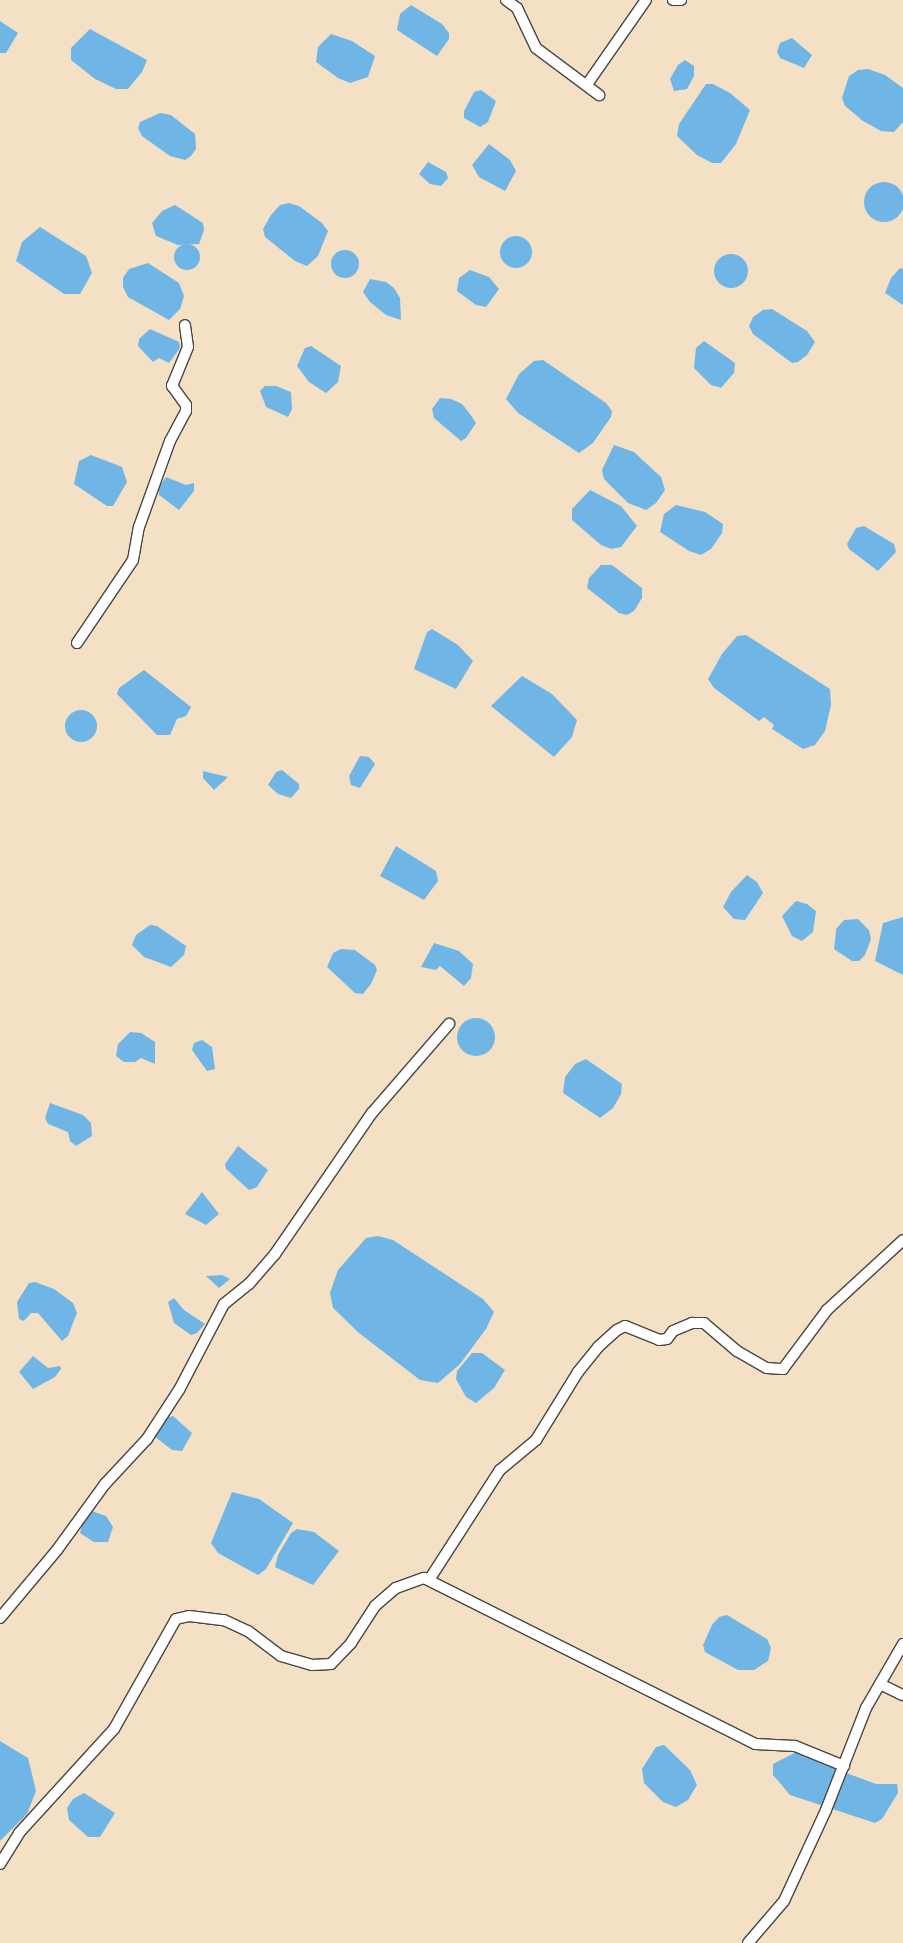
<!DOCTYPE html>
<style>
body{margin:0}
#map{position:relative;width:903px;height:1943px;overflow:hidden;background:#f4e1c5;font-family:Mali,sans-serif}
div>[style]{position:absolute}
.water>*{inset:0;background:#6fb6e6}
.round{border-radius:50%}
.roads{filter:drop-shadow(1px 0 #494642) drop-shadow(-1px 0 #494642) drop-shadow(0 1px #494642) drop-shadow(0 -1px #494642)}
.minor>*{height:10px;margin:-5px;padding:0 5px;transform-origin:5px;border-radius:5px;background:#fff}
span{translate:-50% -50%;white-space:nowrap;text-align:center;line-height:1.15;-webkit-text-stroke:4px #fcf5e5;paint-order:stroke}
</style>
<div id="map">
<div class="water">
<div style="clip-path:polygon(411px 5px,442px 24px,449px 33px,449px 39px,437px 56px,397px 30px,400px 14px)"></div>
<div style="clip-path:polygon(0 21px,18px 33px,6px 53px,0 53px)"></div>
<div style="clip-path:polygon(90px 29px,147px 60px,142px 72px,128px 89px,116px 89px,95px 79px,71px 60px,71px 48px)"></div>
<div style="clip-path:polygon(331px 34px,352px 41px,375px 56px,368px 77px,350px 83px,338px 78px,316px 62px,318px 47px)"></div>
<div style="clip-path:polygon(792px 38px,812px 55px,804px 68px,780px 58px,777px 52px,780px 43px)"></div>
<div style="clip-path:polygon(685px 60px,694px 66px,694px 76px,687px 89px,674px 91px,670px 79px,678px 65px)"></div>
<div style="clip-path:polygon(868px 69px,885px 75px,903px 88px,903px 122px,894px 132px,881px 131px,863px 121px,845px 106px,842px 98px,849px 76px,858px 70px)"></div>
<div style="clip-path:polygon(706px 84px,713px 84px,730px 93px,750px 110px,736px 144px,721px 163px,712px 163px,697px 155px,677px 136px,679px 124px)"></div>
<div style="clip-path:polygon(481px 90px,496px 101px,488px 122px,480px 127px,464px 118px,464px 111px,474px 92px)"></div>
<div style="clip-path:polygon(160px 113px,171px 115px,195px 134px,196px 149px,191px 156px,185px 160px,170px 156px,142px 136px,138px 128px,140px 122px)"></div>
<div style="clip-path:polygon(489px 144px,510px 160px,516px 171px,505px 191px,479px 177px,472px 165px)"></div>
<div style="clip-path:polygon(428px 162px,446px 172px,448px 178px,441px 186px,430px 184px,419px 174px)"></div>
<div class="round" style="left:864px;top:182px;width:40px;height:40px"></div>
<div style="clip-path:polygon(289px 203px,299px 206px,322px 223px,328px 231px,318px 256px,307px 266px,295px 261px,265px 237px,263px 229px,271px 215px,280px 205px)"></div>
<div style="clip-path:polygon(175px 205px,203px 223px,204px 230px,199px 244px,178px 245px,156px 236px,152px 223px,162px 211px)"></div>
<div style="clip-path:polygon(40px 227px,86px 256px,92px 273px,80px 294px,64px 294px,16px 261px,22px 242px)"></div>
<div class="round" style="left:500px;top:236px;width:32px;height:32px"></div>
<div class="round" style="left:174px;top:244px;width:26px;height:26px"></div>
<div class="round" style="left:331px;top:250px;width:28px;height:28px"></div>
<div class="round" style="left:714px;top:254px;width:34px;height:34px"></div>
<div style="clip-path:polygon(148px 263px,179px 283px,184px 296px,180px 309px,169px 320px,128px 297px,123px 287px,123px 278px,129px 269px)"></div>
<div style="clip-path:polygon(900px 268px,903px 269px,903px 305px,885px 293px,891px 278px)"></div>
<div style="clip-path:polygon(470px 270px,489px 277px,499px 289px,486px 307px,476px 305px,457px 291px,459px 278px)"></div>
<div style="clip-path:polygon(370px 279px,386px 282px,394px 288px,400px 298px,401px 320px,386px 315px,370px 302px,363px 292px)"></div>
<div style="clip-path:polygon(772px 309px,807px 331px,815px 342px,807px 355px,798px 362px,792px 363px,753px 334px,749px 326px,753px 317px,763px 310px)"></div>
<div style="clip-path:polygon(150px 329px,179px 342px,180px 348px,169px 363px,159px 358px,153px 362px,138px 346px,139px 339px)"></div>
<div style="clip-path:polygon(704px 341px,735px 363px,734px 373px,721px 388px,711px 385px,694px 368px,696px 348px)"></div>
<div style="clip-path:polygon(311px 346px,341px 366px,338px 382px,326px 393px,309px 382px,297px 366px,305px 348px)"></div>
<div style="clip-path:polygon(543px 360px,606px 403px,612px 411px,611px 417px,593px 443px,579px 453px,518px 413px,506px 399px,519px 374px,534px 361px)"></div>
<div style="clip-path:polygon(265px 386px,276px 386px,291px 392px,292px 409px,288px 417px,266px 407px,260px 391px)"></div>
<div style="clip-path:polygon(440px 398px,451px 399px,462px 404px,470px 414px,476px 423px,466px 438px,461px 441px,434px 418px,432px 409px)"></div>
<div style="clip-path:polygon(614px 445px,634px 452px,661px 477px,665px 490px,656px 503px,646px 510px,628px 503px,604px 479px,602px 470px)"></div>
<div style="clip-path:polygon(91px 455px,122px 467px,127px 482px,113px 506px,107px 506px,74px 484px,79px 461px)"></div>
<div style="clip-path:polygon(166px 477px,186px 485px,194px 483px,194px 491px,179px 510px,159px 495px,159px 487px)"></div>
<div style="clip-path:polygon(590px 490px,621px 506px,637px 526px,621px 547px,611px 549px,601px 545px,572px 520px,572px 509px)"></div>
<div style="clip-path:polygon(676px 505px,705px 512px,723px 524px,722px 533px,711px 549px,701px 555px,689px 551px,660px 532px,664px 514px)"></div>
<div style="clip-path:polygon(864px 526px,894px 544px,896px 552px,878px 571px,849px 549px,847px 544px,856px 528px)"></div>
<div style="clip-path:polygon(601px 565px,612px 565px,642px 588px,642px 598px,634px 611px,627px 615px,619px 613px,587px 588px,589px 578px)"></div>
<div style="clip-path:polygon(432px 629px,458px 645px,473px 661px,456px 689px,414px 669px,427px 632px)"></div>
<div style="clip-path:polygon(746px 635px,830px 689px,831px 705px,825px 731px,815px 745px,803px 749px,772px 729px,774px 725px,764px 717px,759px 721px,714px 688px,708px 679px,722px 654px,737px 636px)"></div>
<div style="clip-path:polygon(144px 670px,191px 707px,186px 716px,177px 719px,170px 735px,157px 735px,117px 694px,119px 688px)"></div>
<div style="clip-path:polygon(522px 676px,552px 694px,577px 720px,572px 737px,554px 757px,491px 706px)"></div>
<div class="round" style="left:65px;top:710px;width:32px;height:32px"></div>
<div style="clip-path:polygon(360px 756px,369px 757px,375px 764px,360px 788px,351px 785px,349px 776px)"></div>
<div style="clip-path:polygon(282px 770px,299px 784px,299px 789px,291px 798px,278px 794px,268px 785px,276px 772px)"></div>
<div style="clip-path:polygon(203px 771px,211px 773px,228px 777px,214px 790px,203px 778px)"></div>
<div style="clip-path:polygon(396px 846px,436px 871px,438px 881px,424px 900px,380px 876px)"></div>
<div style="clip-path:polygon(747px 875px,757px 882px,763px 893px,745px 920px,734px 919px,723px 907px,731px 892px)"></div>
<div style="clip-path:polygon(796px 901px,807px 904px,816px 911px,813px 932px,802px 941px,792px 936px,782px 916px)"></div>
<div style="clip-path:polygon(903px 917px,903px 975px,875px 961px,883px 923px)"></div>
<div style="clip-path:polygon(858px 919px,869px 930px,871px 939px,865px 955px,859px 961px,852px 961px,834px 949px,835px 941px,836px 929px,844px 920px)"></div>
<div style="clip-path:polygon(150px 925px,157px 926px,186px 946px,184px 955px,171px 967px,144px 957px,132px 945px,136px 935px)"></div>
<div style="clip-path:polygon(434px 943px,459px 951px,473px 964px,471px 978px,464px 986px,440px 966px,436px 970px,421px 967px)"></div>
<div style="clip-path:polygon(341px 949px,355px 950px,375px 965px,377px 970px,371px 984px,363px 994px,355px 993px,327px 967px,333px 953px)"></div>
<div class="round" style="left:457px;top:1018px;width:38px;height:38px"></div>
<div style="clip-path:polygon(130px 1032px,141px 1033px,155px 1042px,155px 1064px,141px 1058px,135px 1062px,124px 1062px,116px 1056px,118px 1044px)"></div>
<div style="clip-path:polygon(202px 1040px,212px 1047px,215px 1069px,207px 1071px,192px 1050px,194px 1043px)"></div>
<div style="clip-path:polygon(586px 1059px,622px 1084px,621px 1094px,613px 1108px,600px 1118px,563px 1093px,565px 1077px,575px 1064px)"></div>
<div style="clip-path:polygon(50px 1103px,83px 1115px,91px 1123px,92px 1136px,76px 1146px,70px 1141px,68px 1132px,48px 1124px,45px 1118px)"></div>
<div style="clip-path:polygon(238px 1146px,268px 1170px,257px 1187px,249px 1190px,226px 1169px,225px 1164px)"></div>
<div style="clip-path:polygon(202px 1192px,219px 1214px,206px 1225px,185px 1214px)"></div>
<div style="clip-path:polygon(378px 1236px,393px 1240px,483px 1299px,494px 1312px,486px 1329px,460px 1364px,438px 1383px,420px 1380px,359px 1333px,333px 1308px,330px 1293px,338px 1270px,366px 1238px)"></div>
<div style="clip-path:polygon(222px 1275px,230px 1279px,219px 1288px,206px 1276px)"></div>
<div style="clip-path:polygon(35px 1282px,54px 1289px,73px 1303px,77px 1313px,68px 1336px,62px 1341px,38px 1313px,31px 1313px,24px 1321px,19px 1319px,17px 1302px,29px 1283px)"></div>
<div style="clip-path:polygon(174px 1298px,184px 1310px,205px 1324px,197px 1333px,191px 1335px,174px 1323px,168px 1302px)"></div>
<div style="clip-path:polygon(472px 1353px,482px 1353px,505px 1370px,494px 1388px,476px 1403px,466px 1397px,456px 1379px,457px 1371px)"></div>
<div style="clip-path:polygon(33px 1356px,48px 1368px,60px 1366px,61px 1369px,55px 1377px,33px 1389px,19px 1372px)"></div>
<div style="clip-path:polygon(173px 1416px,192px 1433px,182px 1451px,172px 1450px,154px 1436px,166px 1418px)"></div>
<div style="clip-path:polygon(232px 1492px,259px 1499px,293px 1523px,266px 1569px,258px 1575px,218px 1553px,211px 1543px)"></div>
<div style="clip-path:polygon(92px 1511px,106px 1516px,113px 1527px,108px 1542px,94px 1542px,80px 1533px,83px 1522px)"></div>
<div style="clip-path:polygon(297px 1529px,314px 1532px,339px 1551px,313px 1585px,275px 1567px,278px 1555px,291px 1533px)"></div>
<div style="clip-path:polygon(727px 1615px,767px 1639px,771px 1648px,768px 1661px,754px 1670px,738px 1670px,705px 1652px,703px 1645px,712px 1625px,719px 1617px)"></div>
<div style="clip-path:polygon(0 1741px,28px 1758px,36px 1791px,27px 1814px,0 1841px)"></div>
<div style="clip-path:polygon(664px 1745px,690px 1770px,697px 1785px,688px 1800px,676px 1807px,663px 1802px,644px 1783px,642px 1769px,656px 1747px)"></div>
<div style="clip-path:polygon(800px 1750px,849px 1774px,876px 1784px,897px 1784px,898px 1793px,882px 1819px,875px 1823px,790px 1795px,773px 1775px,773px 1764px)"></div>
<div style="clip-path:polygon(84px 1793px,115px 1813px,100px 1837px,88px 1837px,69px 1820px,67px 1808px,73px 1799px)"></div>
</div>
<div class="roads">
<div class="minor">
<div style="left:506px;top:0;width:14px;rotate:36deg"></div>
<div style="left:517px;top:8px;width:44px;rotate:64.6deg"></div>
<div style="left:536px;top:48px;width:79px;rotate:36.7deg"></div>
<div style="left:673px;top:0;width:8px"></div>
<div style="left:588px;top:83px;width:101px;rotate:-55.1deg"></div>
<div style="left:77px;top:643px;width:100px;rotate:-56deg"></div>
<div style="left:133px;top:560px;width:34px;rotate:-80deg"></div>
<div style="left:139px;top:527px;width:91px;rotate:-70.2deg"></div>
<div style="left:170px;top:441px;width:34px;rotate:-62deg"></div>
<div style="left:186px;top:411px;width:6px;rotate:-90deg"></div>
<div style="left:186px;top:405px;width:24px;rotate:-126deg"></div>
<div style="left:172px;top:386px;width:42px;rotate:-67.7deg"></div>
<div style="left:188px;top:347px;width:22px;rotate:-98deg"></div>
<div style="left:429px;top:1580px;width:131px;rotate:-57.2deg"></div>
<div style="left:500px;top:1470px;width:47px;rotate:-39.8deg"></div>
<div style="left:536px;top:1440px;width:80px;rotate:-58.3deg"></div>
<div style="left:578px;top:1372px;width:32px;rotate:-51deg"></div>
<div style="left:598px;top:1347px;width:25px;rotate:-42deg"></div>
<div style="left:617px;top:1330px;width:9px;rotate:-27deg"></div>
<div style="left:625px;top:1326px;width:37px;rotate:22deg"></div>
<div style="left:659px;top:1340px;width:8px;rotate:-7deg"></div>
<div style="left:667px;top:1339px;width:10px;rotate:-53deg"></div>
<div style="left:673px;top:1331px;width:21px;rotate:-23deg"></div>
<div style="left:692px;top:1323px;width:12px"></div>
<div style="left:704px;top:1323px;width:43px;rotate:40.3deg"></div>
<div style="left:737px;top:1351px;width:34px;rotate:30deg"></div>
<div style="left:767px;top:1368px;width:16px;rotate:4deg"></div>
<div style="left:783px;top:1369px;width:74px;rotate:-53.3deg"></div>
<div style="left:827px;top:1310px;width:103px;rotate:-42.6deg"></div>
<div style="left:0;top:1618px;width:89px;rotate:-50deg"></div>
<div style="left:57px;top:1550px;width:82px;rotate:-54deg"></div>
<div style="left:105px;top:1484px;width:62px;rotate:-47deg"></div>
<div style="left:147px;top:1439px;width:59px;rotate:-56.9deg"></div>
<div style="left:179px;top:1390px;width:97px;rotate:-62.4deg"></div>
<div style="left:224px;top:1304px;width:32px;rotate:-39deg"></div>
<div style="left:249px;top:1284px;width:40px;rotate:-49deg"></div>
<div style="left:275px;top:1254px;width:171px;rotate:-55.5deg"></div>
<div style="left:372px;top:1113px;width:118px;rotate:-49.1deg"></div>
<div style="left:880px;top:1684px;width:25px;rotate:26deg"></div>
<div style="left:0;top:1864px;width:36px;rotate:-58deg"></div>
<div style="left:19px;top:1833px;width:141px;rotate:-47.6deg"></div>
<div style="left:114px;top:1729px;width:126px;rotate:-60.6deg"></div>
<div style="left:176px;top:1619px;width:13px;rotate:-13deg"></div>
<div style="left:189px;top:1616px;width:35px;rotate:7deg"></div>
<div style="left:224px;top:1620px;width:26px;rotate:25deg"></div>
<div style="left:248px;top:1631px;width:41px;rotate:37.1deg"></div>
<div style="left:281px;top:1656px;width:32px;rotate:16deg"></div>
<div style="left:312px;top:1665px;width:19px;rotate:-3deg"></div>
<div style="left:331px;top:1664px;width:29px;rotate:-46deg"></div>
<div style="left:351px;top:1643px;width:44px;rotate:-57deg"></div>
<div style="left:375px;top:1606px;width:28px;rotate:-41deg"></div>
<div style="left:396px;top:1588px;width:30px;rotate:-20deg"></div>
<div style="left:424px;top:1578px;width:370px;rotate:26.6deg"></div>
<div style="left:755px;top:1744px;width:40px;rotate:2.9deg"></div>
<div style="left:795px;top:1746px;width:53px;rotate:22.2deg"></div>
<div style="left:748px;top:1943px;width:55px;rotate:-49.4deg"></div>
<div style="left:784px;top:1901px;width:100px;rotate:-65.2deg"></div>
<div style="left:826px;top:1810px;width:110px;rotate:-68.6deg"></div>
<div style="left:866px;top:1708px;width:74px;rotate:-60deg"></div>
</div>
</div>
</div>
